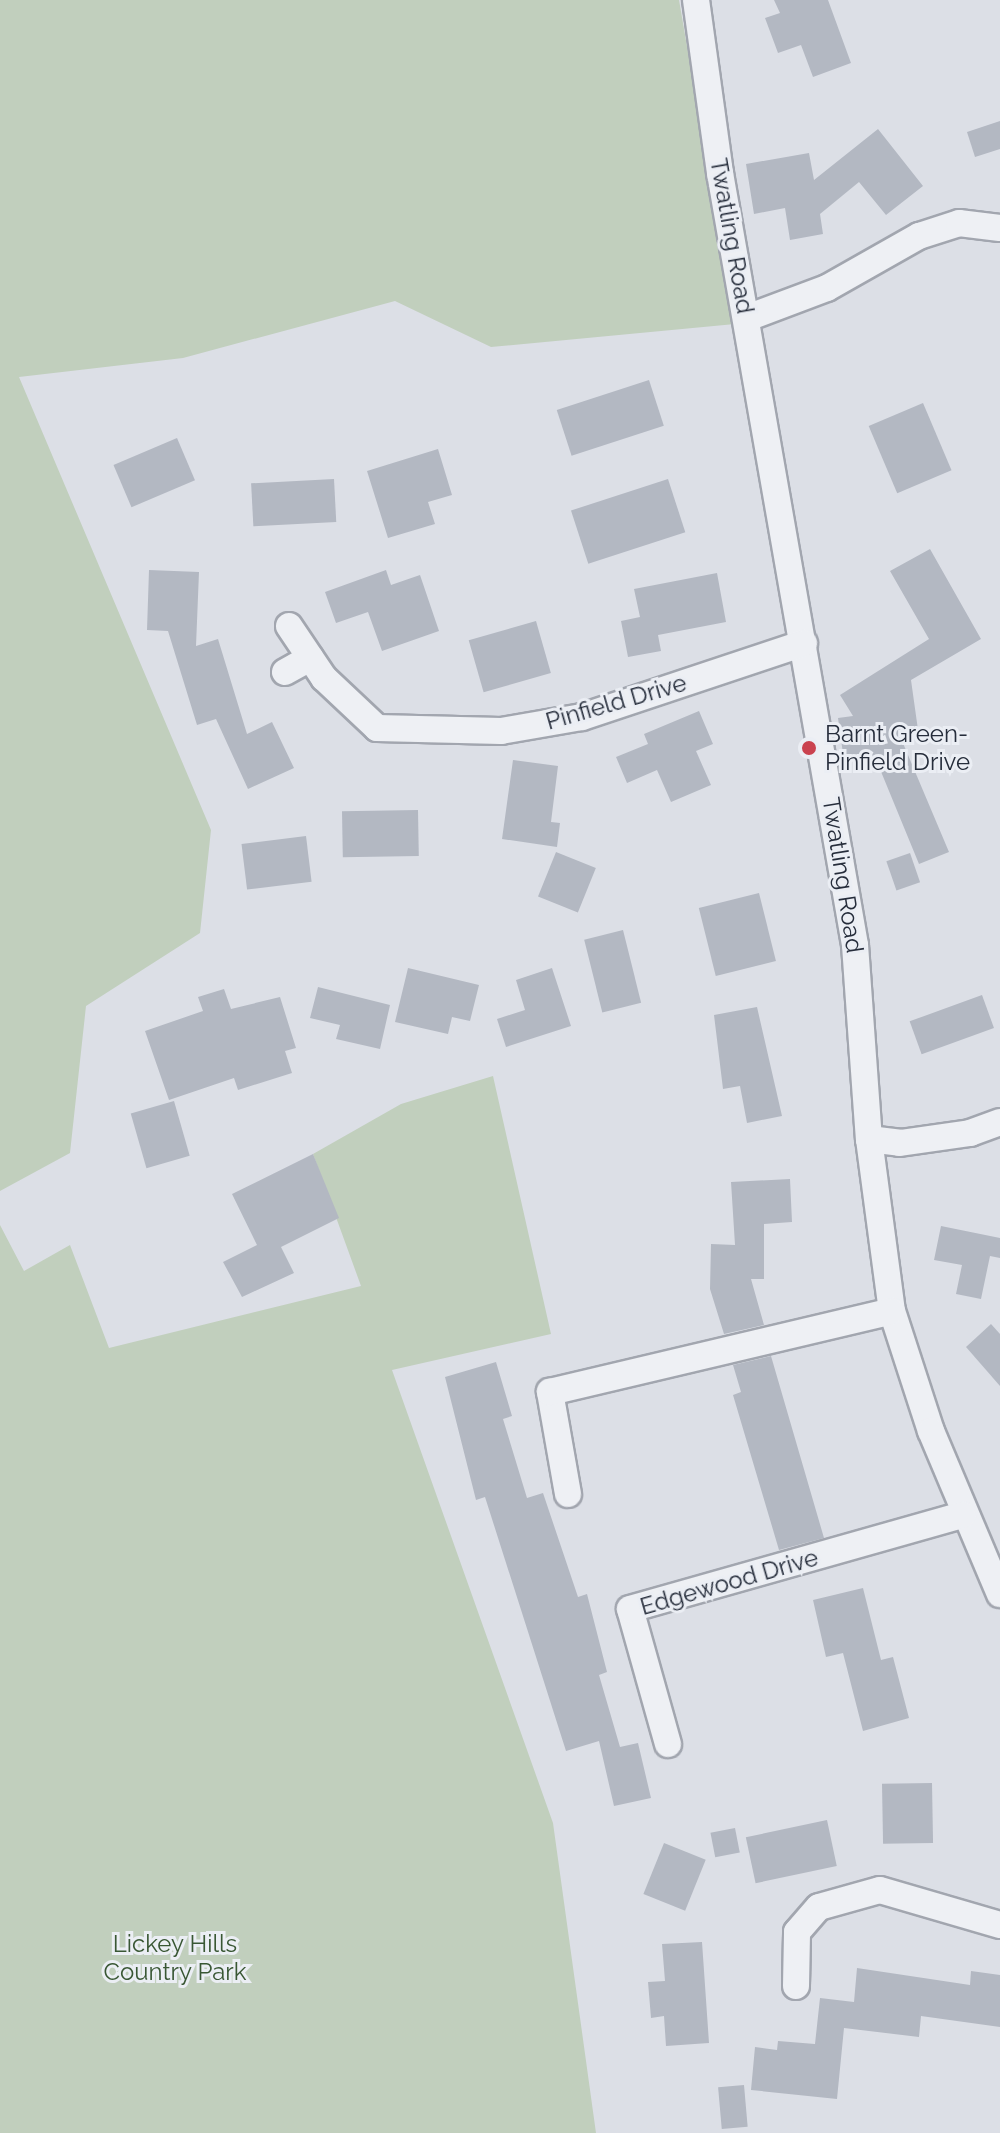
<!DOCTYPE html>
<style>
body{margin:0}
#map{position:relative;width:1000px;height:2133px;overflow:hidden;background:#dcdfe6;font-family:Raleway,sans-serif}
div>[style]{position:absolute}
.green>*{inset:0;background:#c1cfbd}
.building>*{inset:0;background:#b3b8c2;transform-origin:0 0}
.roads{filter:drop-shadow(2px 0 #a2a6af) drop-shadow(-2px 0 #a2a6af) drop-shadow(0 2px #a2a6af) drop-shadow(0 -2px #a2a6af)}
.minor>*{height:26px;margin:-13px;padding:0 13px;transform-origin:13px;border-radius:13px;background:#eef0f4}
.dots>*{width:22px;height:22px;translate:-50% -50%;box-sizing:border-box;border:4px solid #ebeef4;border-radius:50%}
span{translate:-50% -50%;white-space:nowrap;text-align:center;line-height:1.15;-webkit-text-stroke:6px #ebeef4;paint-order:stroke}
.street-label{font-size:24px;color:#262d3b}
.poi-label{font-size:24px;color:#262d3b}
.left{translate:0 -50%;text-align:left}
.park-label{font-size:24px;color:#395734}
</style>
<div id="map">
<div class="green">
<div style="clip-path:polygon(0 0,679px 0,735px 324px,491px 347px,395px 301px,183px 358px,19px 377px,211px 830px,200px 933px,86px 1006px,70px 1153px,0 1191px)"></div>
<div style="clip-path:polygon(493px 1076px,551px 1334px,392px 1370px,553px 1823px,596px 2133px,0 2133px,0 1225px,24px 1271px,70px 1245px,109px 1348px,361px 1286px,313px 1154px,401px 1104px)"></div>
</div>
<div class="building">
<div style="clip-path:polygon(774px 0,828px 0,851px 63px,813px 77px,801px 45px,778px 53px,765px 18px,780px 13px)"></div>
<div style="clip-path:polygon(1000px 121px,1000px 149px,975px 157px,967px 132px)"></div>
<div style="clip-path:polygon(878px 129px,923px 186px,886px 215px,859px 182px,820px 214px,823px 234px,790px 240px,785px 208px,754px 214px,746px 164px,809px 153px,814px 180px)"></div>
<div style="left:649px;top:380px;width:48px;height:97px;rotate:72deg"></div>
<div style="left:923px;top:403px;width:73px;height:59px;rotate:67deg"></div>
<div style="left:177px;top:438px;width:46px;height:69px;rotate:67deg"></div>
<div style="clip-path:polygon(438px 449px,452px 495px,428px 502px,435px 524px,388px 538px,367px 471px)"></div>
<div style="left:334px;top:479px;width:43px;height:83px;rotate:87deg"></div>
<div style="left:668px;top:479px;width:56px;height:102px;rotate:72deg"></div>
<div style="clip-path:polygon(930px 549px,981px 639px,911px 680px,919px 737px,900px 736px,949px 852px,919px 864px,875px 757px,844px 761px,838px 718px,853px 716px,840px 695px,929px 639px,890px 571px)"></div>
<div style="clip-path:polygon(149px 570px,199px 572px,196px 646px,218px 639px,247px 734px,272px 722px,294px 768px,248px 789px,216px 719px,197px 725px,168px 631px,147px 630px)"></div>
<div style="clip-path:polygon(386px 570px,391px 585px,420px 575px,439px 631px,382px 651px,368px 612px,336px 623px,325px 592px)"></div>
<div style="clip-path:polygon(717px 573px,726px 622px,658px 635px,661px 651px,628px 657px,621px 621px,640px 617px,634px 589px)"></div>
<div style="left:536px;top:621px;width:54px;height:70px;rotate:74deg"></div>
<div style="clip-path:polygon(699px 711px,713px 744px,696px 751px,711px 785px,671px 802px,657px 770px,627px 783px,616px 757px,648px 744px,644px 734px)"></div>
<div style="clip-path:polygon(513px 760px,558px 766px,551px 822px,560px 823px,557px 847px,502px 839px)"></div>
<div style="left:418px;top:810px;width:46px;height:76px;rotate:89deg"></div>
<div style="left:306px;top:836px;width:46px;height:65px;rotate:83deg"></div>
<div style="left:556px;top:852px;width:43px;height:48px;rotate:22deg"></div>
<div style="left:910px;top:853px;width:31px;height:25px;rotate:71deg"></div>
<div style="left:759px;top:893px;width:70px;height:62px;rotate:76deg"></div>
<div style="left:623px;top:930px;width:75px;height:40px;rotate:76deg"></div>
<div style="clip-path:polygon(408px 968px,479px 985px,470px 1021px,452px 1017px,448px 1034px,395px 1022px)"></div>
<div style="clip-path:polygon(552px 968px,571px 1026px,506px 1047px,497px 1019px,525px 1010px,516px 980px)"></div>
<div style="clip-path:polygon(318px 987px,390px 1005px,380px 1049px,336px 1039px,340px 1025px,310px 1018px)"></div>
<div style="clip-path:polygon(224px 989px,231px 1009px,280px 997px,296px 1048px,285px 1051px,292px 1073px,238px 1090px,234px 1078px,169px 1100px,145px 1031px,203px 1011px,198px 997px)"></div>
<div style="left:982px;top:995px;width:35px;height:77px;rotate:70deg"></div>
<div style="clip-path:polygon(757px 1007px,782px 1116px,747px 1123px,740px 1086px,723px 1089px,714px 1015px)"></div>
<div style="left:174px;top:1101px;width:57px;height:45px;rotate:74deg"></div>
<div style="clip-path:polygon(313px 1154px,339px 1218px,281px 1247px,294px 1273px,242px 1297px,223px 1262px,257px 1245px,232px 1194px)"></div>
<div style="clip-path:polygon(790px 1179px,792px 1222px,764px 1224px,764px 1279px,751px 1279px,764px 1325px,724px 1334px,710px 1289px,711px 1244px,735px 1245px,731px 1182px)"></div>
<div style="clip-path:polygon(941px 1226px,1000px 1238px,1000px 1258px,990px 1256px,981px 1299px,956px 1294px,962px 1265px,934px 1260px)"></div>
<div style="clip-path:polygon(991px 1324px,1000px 1334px,1000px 1386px,966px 1347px)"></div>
<div style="clip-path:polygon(771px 1356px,824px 1538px,779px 1550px,733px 1395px,741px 1392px,733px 1365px)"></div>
<div style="clip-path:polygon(496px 1362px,512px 1416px,503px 1419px,527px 1498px,543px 1493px,578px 1597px,587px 1594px,607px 1672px,599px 1675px,620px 1747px,638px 1743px,651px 1798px,614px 1806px,599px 1741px,566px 1751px,485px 1497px,476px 1500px,445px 1377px)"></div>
<div style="clip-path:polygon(863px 1588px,881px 1660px,893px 1657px,909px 1718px,863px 1731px,843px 1653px,826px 1657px,813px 1600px)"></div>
<div style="left:932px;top:1783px;width:60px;height:50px;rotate:89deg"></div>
<div style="left:827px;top:1820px;width:47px;height:83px;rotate:78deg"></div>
<div style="left:735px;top:1828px;width:25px;height:25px;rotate:79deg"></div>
<div style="left:664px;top:1843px;width:45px;height:55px;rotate:22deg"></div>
<div style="clip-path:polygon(702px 1942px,709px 2043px,666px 2046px,664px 2016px,651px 2018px,648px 1982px,665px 1981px,662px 1944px)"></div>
<div style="clip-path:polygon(857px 1968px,970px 1985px,971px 1971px,1000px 1975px,1000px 2027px,921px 2016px,919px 2037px,844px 2028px,837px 2099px,751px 2090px,755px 2047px,777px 2050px,778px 2041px,815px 2044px,820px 1998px,854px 2002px)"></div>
<div style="left:744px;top:2085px;width:42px;height:26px;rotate:85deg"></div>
</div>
<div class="roads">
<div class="minor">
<div style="left:696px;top:0;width:175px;rotate:82.1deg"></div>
<div style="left:720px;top:173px;width:784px;rotate:80.08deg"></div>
<div style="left:855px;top:945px;width:195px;rotate:85.9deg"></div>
<div style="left:869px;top:1139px;width:174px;rotate:82.4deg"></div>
<div style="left:892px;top:1311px;width:126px;rotate:72deg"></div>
<div style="left:931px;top:1431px;width:177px;rotate:67.1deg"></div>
<div style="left:747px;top:318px;width:85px;rotate:-20.6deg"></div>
<div style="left:827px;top:288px;width:106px;rotate:-29.5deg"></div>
<div style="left:919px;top:236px;width:42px;rotate:-18deg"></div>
<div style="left:959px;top:223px;width:41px;rotate:7deg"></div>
<div style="left:289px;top:626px;width:63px;rotate:56.1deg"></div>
<div style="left:324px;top:678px;width:73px;rotate:43.3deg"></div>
<div style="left:377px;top:728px;width:124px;rotate:1.4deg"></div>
<div style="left:501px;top:731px;width:82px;rotate:-9.8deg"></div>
<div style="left:582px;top:717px;width:234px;rotate:-18.4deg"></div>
<div style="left:285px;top:672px;width:29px;rotate:-29deg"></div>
<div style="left:869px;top:1139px;width:31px;rotate:7deg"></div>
<div style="left:900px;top:1143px;width:71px;rotate:-8.1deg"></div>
<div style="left:970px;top:1133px;width:32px;rotate:-20deg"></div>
<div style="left:568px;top:1494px;width:104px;rotate:-100deg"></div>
<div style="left:550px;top:1392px;width:351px;rotate:-13.3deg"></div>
<div style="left:668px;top:1744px;width:140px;rotate:-105.7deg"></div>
<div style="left:630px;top:1609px;width:346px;rotate:-15.8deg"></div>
<div style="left:796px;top:1986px;width:54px;rotate:-88.9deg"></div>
<div style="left:797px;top:1932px;width:33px;rotate:-49deg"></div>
<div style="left:819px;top:1907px;width:63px;rotate:-15.6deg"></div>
<div style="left:880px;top:1890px;width:125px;rotate:16.3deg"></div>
</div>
</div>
<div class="dots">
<div style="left:809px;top:748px;background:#ca424f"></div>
</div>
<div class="street-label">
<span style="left:732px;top:236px;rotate:80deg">Twatling Road</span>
<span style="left:616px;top:702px;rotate:-16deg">Pinfield Drive</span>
<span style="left:843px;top:875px;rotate:81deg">Twatling Road</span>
<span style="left:729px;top:1582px;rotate:-16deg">Edgewood Drive</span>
</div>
<div class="poi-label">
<span class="left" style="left:825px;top:748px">Barnt Green-<br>Pinfield Drive</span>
</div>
<div class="park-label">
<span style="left:175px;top:1958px">Lickey Hills<br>Country Park</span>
</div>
</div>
